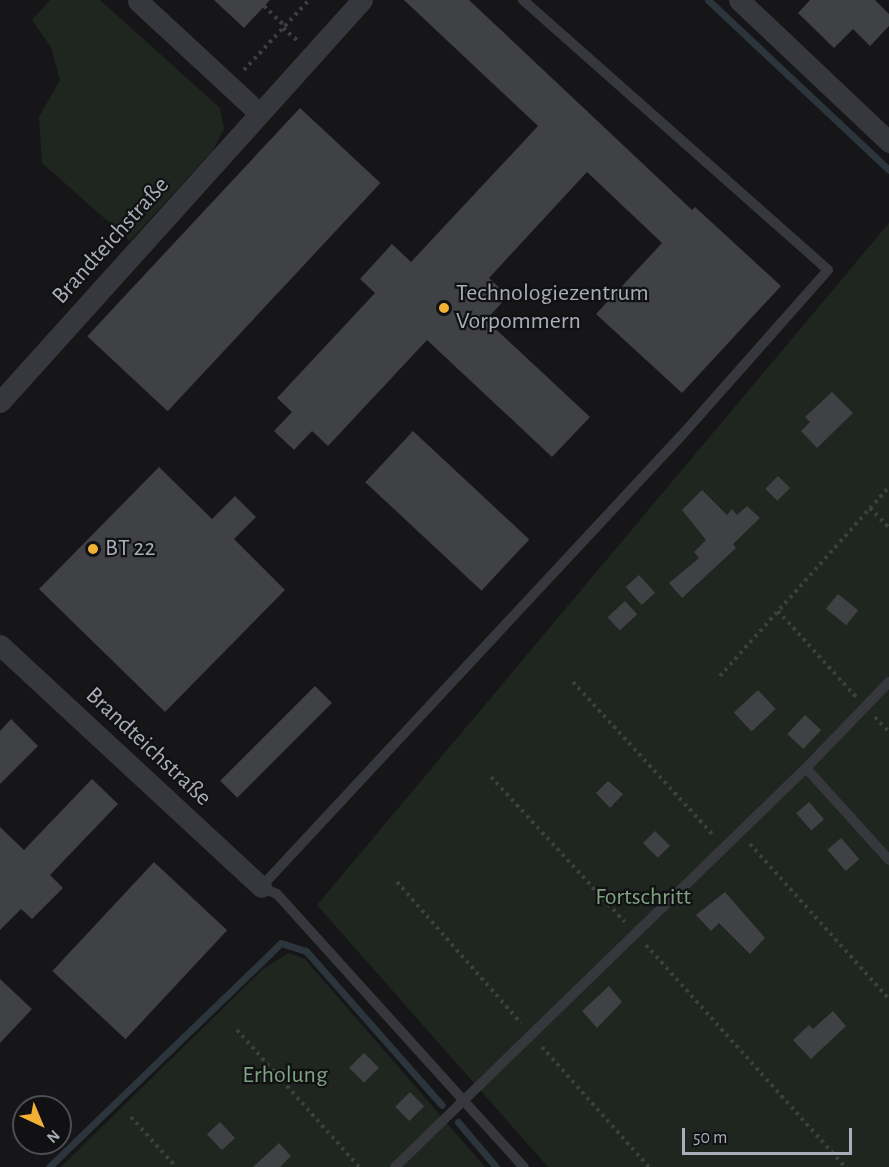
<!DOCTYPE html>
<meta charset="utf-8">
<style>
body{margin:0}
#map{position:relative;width:889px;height:1167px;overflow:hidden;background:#161618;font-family:"Alegreya Sans",sans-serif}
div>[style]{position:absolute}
.green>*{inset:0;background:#1e261f}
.stream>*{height:7px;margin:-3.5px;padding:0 3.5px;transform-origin:3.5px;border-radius:3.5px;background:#2c353c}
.building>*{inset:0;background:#404145;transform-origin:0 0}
.path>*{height:4px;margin-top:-2px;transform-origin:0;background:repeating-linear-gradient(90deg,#3d3f44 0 3px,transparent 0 7.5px)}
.lane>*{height:10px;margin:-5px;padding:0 5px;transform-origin:5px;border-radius:5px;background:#37383d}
.street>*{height:21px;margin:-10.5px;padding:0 10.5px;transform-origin:10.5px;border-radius:10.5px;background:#37383d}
.dots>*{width:16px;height:16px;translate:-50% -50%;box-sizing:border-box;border:3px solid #111113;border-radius:50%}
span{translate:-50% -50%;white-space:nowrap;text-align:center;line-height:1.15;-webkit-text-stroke:4.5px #111113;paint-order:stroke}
.street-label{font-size:24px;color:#a8adb8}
.poi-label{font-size:24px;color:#a8adb8}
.left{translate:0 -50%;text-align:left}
.park-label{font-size:24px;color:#7fa381}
.north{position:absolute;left:12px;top:1095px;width:60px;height:60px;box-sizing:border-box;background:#111113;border:2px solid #4d4f55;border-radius:50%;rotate:136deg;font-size:16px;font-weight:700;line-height:24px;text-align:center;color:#a8adb8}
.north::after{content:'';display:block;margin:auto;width:21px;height:27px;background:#f2b134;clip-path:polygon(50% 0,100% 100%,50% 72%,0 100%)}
.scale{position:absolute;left:682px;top:1128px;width:170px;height:27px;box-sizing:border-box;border:3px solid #a8adb8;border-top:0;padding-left:8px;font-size:18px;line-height:21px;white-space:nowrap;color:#a8adb8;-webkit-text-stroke:4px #111113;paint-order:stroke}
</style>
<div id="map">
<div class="green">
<div style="clip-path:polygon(50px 0,100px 0,220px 108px,224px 129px,213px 150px,130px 241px,42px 163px,39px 117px,60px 80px,51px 47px,32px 20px)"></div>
<div style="clip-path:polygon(889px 223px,889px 1167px,548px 1167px,317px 905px)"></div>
<div style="clip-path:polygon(289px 953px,305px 959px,485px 1167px,61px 1167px,263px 969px)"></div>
</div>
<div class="stream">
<div style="left:708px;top:0;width:248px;rotate:43.2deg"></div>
<div style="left:458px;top:1122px;width:59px;rotate:49.8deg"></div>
<div style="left:49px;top:1167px;width:322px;rotate:-44deg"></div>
<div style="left:281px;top:943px;width:26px;rotate:18deg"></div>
<div style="left:306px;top:951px;width:205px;rotate:48.6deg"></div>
</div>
<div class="building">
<div style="clip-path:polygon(214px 0,270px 0,244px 28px)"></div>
<div style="clip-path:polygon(404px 0,469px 0,692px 210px,695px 207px,781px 286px,682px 393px,596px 314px,662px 243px,587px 172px,489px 278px,508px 296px,486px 320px,590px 417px,552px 457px,427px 340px,328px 446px,312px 431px,294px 450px,274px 431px,292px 412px,277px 398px,375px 293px,360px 279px,392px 244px,411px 262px,538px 126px)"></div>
<div style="clip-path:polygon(810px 0,875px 0,889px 14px,889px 26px,870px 46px,853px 29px,834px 48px,798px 13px)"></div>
<div style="left:300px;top:108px;width:110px;height:312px;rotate:43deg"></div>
<div style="clip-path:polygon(832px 392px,853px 413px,817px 448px,801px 431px,810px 422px,805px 417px)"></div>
<div style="left:413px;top:431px;width:159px;height:70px;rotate:43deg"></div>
<div style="clip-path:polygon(159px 467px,212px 519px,235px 496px,256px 517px,234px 539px,285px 590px,165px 712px,39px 589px)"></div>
<div style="left:778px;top:476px;width:17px;height:18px;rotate:45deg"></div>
<div style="clip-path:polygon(702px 490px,727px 515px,732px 509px,737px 515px,747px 506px,760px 518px,733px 544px,736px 548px,682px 598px,669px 583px,699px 558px,694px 552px,706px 540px,682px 510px)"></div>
<div style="left:639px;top:575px;width:24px;height:18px;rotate:48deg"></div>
<div style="left:838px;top:594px;width:26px;height:19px;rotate:39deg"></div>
<div style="left:625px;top:601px;width:18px;height:24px;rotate:47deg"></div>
<div style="left:315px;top:686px;width:24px;height:134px;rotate:45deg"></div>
<div style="left:758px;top:690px;width:26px;height:33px;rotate:47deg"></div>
<div style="left:805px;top:715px;width:22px;height:26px;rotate:43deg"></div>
<div style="clip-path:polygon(11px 719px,38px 746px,0 784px,0 731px)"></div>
<div style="clip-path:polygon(92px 779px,118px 804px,50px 875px,63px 888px,32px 919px,21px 909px,0 930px,0 827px,24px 850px)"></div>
<div style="clip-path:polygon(608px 781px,623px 794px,610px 808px,596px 793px)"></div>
<div style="left:809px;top:802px;width:23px;height:17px;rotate:49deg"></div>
<div style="left:655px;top:831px;width:21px;height:17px;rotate:45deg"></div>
<div style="left:841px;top:838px;width:28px;height:18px;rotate:49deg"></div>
<div style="left:154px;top:862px;width:100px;height:149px;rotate:43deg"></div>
<div style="clip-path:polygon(725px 892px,765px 938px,750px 954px,719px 923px,711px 931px,696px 915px)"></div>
<div style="clip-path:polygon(0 979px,32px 1009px,0 1043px)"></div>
<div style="clip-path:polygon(609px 986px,622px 1002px,597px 1028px,582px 1011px)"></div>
<div style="clip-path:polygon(833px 1011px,846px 1026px,811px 1059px,793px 1040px,809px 1025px,813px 1029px)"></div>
<div style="left:364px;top:1053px;width:21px;height:21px;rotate:45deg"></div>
<div style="left:410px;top:1092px;width:20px;height:21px;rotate:45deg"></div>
<div style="left:220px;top:1122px;width:22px;height:18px;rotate:47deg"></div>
<div style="clip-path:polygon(279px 1143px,291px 1156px,280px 1167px,253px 1167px)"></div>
</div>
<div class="path">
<div style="left:264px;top:6px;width:29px;rotate:44deg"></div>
<div style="left:283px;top:28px;width:20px;rotate:41deg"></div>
<div style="left:244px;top:70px;width:96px;rotate:-47.1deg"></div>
<div style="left:870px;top:508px;width:28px;rotate:46deg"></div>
<div style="left:778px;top:611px;width:116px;rotate:47.8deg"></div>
<div style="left:720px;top:676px;width:254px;rotate:-48.2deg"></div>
<div style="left:573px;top:682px;width:209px;rotate:47.5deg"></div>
<div style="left:875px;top:717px;width:21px;rotate:47deg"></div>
<div style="left:491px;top:777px;width:197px;rotate:47.3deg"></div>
<div style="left:750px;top:844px;width:208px;rotate:48.1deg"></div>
<div style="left:397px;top:882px;width:188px;rotate:48.7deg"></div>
<div style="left:646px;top:945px;width:298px;rotate:48.1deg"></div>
<div style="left:237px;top:1030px;width:183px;rotate:48.3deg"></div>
<div style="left:542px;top:1047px;width:161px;rotate:48.3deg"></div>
<div style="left:131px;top:1117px;width:67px;rotate:48deg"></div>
</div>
<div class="lane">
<div style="left:523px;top:0;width:407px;rotate:41.5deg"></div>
<div style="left:828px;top:270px;width:222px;rotate:131.5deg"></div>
<div style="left:681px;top:436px;width:616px;rotate:132.96deg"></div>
<div style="left:261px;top:887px;width:17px;rotate:24deg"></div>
<div style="left:277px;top:894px;width:368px;rotate:47.9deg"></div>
<div style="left:806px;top:768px;width:124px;rotate:47.9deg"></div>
<div style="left:395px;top:1167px;width:573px;rotate:-44.15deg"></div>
<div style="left:806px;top:768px;width:120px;rotate:-46deg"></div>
</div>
<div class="street">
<div style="left:739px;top:0;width:207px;rotate:43.4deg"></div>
<div style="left:138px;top:1px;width:165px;rotate:42.8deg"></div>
<div style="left:0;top:402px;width:541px;rotate:-48deg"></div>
<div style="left:0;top:645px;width:356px;rotate:42.8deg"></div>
</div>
<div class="dots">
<div style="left:444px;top:308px;background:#f2b134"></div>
<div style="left:93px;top:549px;background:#f2b134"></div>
</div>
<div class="street-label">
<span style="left:111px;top:241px;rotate:-48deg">Brandteichstraße</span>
<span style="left:148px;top:747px;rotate:43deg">Brandteichstraße</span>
</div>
<div class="poi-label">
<span class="left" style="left:456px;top:308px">Technologiezentrum<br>Vorpommern</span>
<span class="left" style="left:105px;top:549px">BT 22</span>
</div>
<div class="park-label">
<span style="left:643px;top:898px">Fortschritt</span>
<span style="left:285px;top:1076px">Erholung</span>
</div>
<div class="north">N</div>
<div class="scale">50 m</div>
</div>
